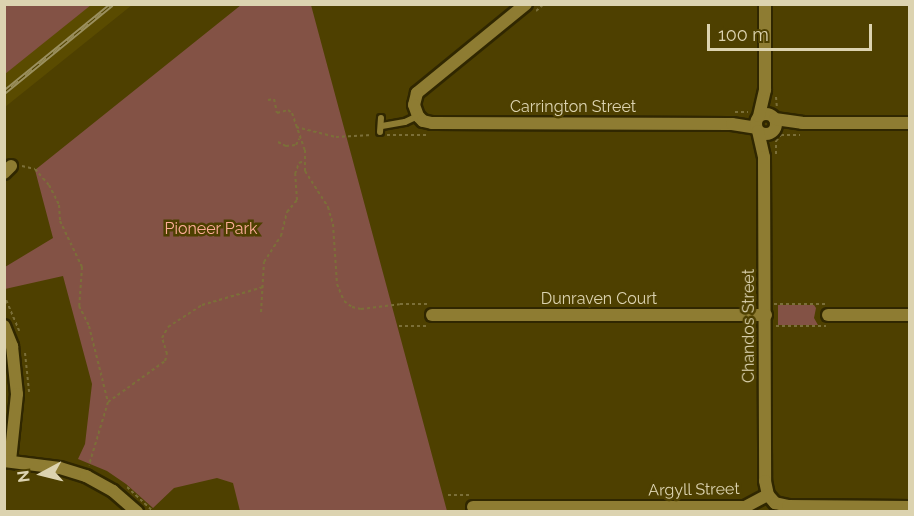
<!DOCTYPE html>
<style>
body{margin:0}
#map{position:relative;width:914px;height:516px;overflow:hidden;background:#4e4000;font-family:Raleway,sans-serif}
div>[style]{position:absolute}
.built>*{inset:0;background:#5a4b00}
.green>*{inset:0;background:#835245}
.path>*{height:2px;margin-top:-1px;transform-origin:0;background:repeating-linear-gradient(90deg,#7b6f38 0 3px,transparent 0 6px)}
.roads{filter:drop-shadow(2px 0 #302700) drop-shadow(-2px 0 #302700) drop-shadow(0 2px #302700) drop-shadow(0 -2px #302700)}
.lane>*{height:6px;margin:-3px;padding:0 3px;transform-origin:3px;border-radius:3px;background:#8e7c32}
.street>*{height:12px;margin:-6px;padding:0 6px;transform-origin:6px;border-radius:6px;background:#8e7c32}
.street>.ring{margin:-6px;padding:0;box-sizing:content-box;background:none;border:12px solid #8e7c32;border-radius:50%}
.rail>*{height:5px;margin-top:-2.5px;transform-origin:0;background:repeating-linear-gradient(90deg,#4e4000 0 9px,#9b905f 0 18px);box-sizing:border-box;border-block:2px solid #9b905f}
span{translate:-50% -50%;white-space:nowrap;text-align:center;line-height:1.15;-webkit-text-stroke:5px #4e4000;paint-order:stroke}
.street-label{font-size:16px;color:#dcd3b0}
.park-label{font-size:16px;color:#fdad97}
.frame{position:absolute;inset:0;border:6px solid #dcd3b0;pointer-events:none}
.north{position:absolute;left:12px;top:444px;width:60px;height:60px;-webkit-text-stroke:4px #4e4000;paint-order:stroke;rotate:263deg;font-size:16px;font-weight:700;line-height:24px;text-align:center;color:#dcd3b0}
.north::after{content:'';display:block;margin:auto;width:21px;height:27px;background:#dcd3b0;clip-path:polygon(50% 0,100% 100%,50% 72%,0 100%)}
.scale{position:absolute;left:707px;top:24px;width:165px;height:27px;box-sizing:border-box;border:3px solid #dcd3b0;border-top:0;padding-left:8px;font-size:18px;line-height:21px;white-space:nowrap;color:#dcd3b0;-webkit-text-stroke:4px #4e4000;paint-order:stroke}
</style>
<div id="map">
<div class="built">
<div style="clip-path:polygon(90px 5px,132px 5px,5px 107px,5px 73px)"></div>
</div>
<div class="green">
<div style="clip-path:polygon(5px 4px,91px 4px,91px 5px,5px 74px)"></div>
<div style="clip-path:polygon(241px 5px,311px 5px,447px 511px,240px 511px,233px 483px,217px 478px,174px 488px,153px 508px,126px 484px,107px 471px,78px 459px,85px 444px,92px 384px,63px 276px,5px 289px,5px 267px,53px 238px,35px 170px)"></div>
<div style="clip-path:polygon(778px 305px,814px 305px,816px 308px,814px 318px,818px 325px,778px 325px)"></div>
</div>
<div class="path">
<div style="left:536px;top:11px;width:11px;rotate:-41deg"></div>
<div style="left:776px;top:97px;width:12px;rotate:85deg"></div>
<div style="left:268px;top:100px;width:6px;rotate:-9deg"></div>
<div style="left:274px;top:99px;width:14px;rotate:78deg"></div>
<div style="left:277px;top:113px;width:11px;rotate:-15deg"></div>
<div style="left:288px;top:110px;width:5px;rotate:37deg"></div>
<div style="left:292px;top:113px;width:39px;rotate:71deg"></div>
<div style="left:305px;top:150px;width:21px;rotate:90deg"></div>
<div style="left:305px;top:171px;width:43px;rotate:57.4deg"></div>
<div style="left:328px;top:207px;width:18px;rotate:74deg"></div>
<div style="left:333px;top:224px;width:60px;rotate:86.2deg"></div>
<div style="left:337px;top:284px;width:18px;rotate:68deg"></div>
<div style="left:344px;top:301px;width:10px;rotate:37deg"></div>
<div style="left:352px;top:307px;width:9px;rotate:13deg"></div>
<div style="left:361px;top:309px;width:39px;rotate:-7deg"></div>
<div style="left:400px;top:304px;width:29px"></div>
<div style="left:735px;top:112px;width:13px"></div>
<div style="left:296px;top:127px;width:41px;rotate:14deg"></div>
<div style="left:336px;top:137px;width:36px;rotate:-3deg"></div>
<div style="left:387px;top:135px;width:42px"></div>
<div style="left:278px;top:142px;width:9px;rotate:27deg"></div>
<div style="left:286px;top:146px;width:10px;rotate:-6deg"></div>
<div style="left:296px;top:145px;width:7px;rotate:-63deg"></div>
<div style="left:776px;top:154px;width:13px;rotate:-90deg"></div>
<div style="left:776px;top:141px;width:8px;rotate:-50deg"></div>
<div style="left:781px;top:135px;width:19px"></div>
<div style="left:22px;top:166px;width:13px;rotate:13deg"></div>
<div style="left:35px;top:169px;width:21px;rotate:49deg"></div>
<div style="left:49px;top:185px;width:22px;rotate:63deg"></div>
<div style="left:59px;top:205px;width:16px;rotate:86deg"></div>
<div style="left:60px;top:221px;width:51px;rotate:64.4deg"></div>
<div style="left:82px;top:267px;width:39px;rotate:94deg"></div>
<div style="left:79px;top:306px;width:22px;rotate:63deg"></div>
<div style="left:89px;top:326px;width:78px;rotate:76deg"></div>
<div style="left:108px;top:402px;width:66px;rotate:106.8deg"></div>
<div style="left:4px;top:295px;width:39px;rotate:67deg"></div>
<div style="left:774px;top:304px;width:52px"></div>
<div style="left:261px;top:312px;width:50px;rotate:-86.6deg"></div>
<div style="left:264px;top:262px;width:31px;rotate:-57deg"></div>
<div style="left:281px;top:236px;width:25px;rotate:-76deg"></div>
<div style="left:287px;top:212px;width:16px;rotate:-50deg"></div>
<div style="left:297px;top:200px;width:26px;rotate:-94deg"></div>
<div style="left:295px;top:174px;width:12px;rotate:-70deg"></div>
<div style="left:299px;top:163px;width:5px;rotate:-22deg"></div>
<div style="left:399px;top:326px;width:30px"></div>
<div style="left:776px;top:326px;width:50px"></div>
<div style="left:25px;top:353px;width:39px;rotate:84deg"></div>
<div style="left:108px;top:402px;width:70px;rotate:-35.7deg"></div>
<div style="left:165px;top:361px;width:7px;rotate:-74deg"></div>
<div style="left:167px;top:354px;width:17px;rotate:-107deg"></div>
<div style="left:162px;top:338px;width:13px;rotate:-61deg"></div>
<div style="left:168px;top:327px;width:40px;rotate:-32.9deg"></div>
<div style="left:202px;top:305px;width:64px;rotate:-16.4deg"></div>
<div style="left:127px;top:487px;width:37px;rotate:43deg"></div>
<div style="left:448px;top:495px;width:21px"></div>
</div>
<div class="roads">
<div class="lane">
<div style="left:382px;top:126px;width:23px;rotate:-10deg"></div>
<div style="left:405px;top:122px;width:14px;rotate:-25deg"></div>
<div style="left:380px;top:132px;width:14px;rotate:-86deg"></div>
</div>
<div class="street">
<div style="left:526px;top:4px;width:141px;rotate:140.8deg"></div>
<div style="left:417px;top:93px;width:12px;rotate:104deg"></div>
<div style="left:414px;top:105px;width:12px;rotate:70deg"></div>
<div style="left:418px;top:116px;width:7px;rotate:45deg"></div>
<div style="left:423px;top:121px;width:9px;rotate:13deg"></div>
<div style="left:432px;top:123px;width:300px;rotate:0.2deg"></div>
<div style="left:732px;top:124px;width:24px;rotate:9deg"></div>
<div class="ring" style="left:756px;top:114px;width:8px;height:8px"></div>
<div style="left:759px;top:116px;width:27px;rotate:-77deg"></div>
<div style="left:765px;top:90px;width:86px;rotate:-90deg"></div>
<div style="left:775px;top:119px;width:27px;rotate:8deg"></div>
<div style="left:802px;top:123px;width:108px"></div>
<div style="left:758px;top:131px;width:27px;rotate:77deg"></div>
<div style="left:764px;top:157px;width:324px;rotate:89.8deg"></div>
<div style="left:765px;top:481px;width:14px;rotate:78deg"></div>
<div style="left:768px;top:495px;width:11px;rotate:49deg"></div>
<div style="left:775px;top:503px;width:13px;rotate:13deg"></div>
<div style="left:788px;top:506px;width:122px;rotate:0.5deg"></div>
<div style="left:4px;top:173px;width:10px;rotate:-45deg"></div>
<div style="left:432px;top:315px;width:334px"></div>
<div style="left:828px;top:315px;width:82px"></div>
<div style="left:4px;top:326px;width:22px;rotate:68deg"></div>
<div style="left:12px;top:346px;width:48px;rotate:84.1deg"></div>
<div style="left:17px;top:394px;width:67px;rotate:96deg"></div>
<div style="left:4px;top:461px;width:56px;rotate:7.1deg"></div>
<div style="left:60px;top:468px;width:27px;rotate:17deg"></div>
<div style="left:86px;top:476px;width:31px;rotate:29deg"></div>
<div style="left:113px;top:491px;width:32px;rotate:41deg"></div>
<div style="left:473px;top:507px;width:272px"></div>
<div style="left:745px;top:507px;width:26px;rotate:-28deg"></div>
</div>
</div>
<div class="rail">
<div style="left:4px;top:92px;width:139px;rotate:-39.2deg"></div>
</div>
<div class="street-label">
<span style="left:573px;top:107px">Carrington Street</span>
<span style="left:599px;top:299px">Dunraven Court</span>
<span style="left:749px;top:326px;rotate:-90deg">Chandos Street</span>
<span style="left:694px;top:490px;rotate:-1deg">Argyll Street</span>
</div>
<div class="park-label">
<span style="left:211px;top:229px">Pioneer Park</span>
</div>
<div class="frame"></div>
<div class="north">N</div>
<div class="scale">100 m</div>
</div>
